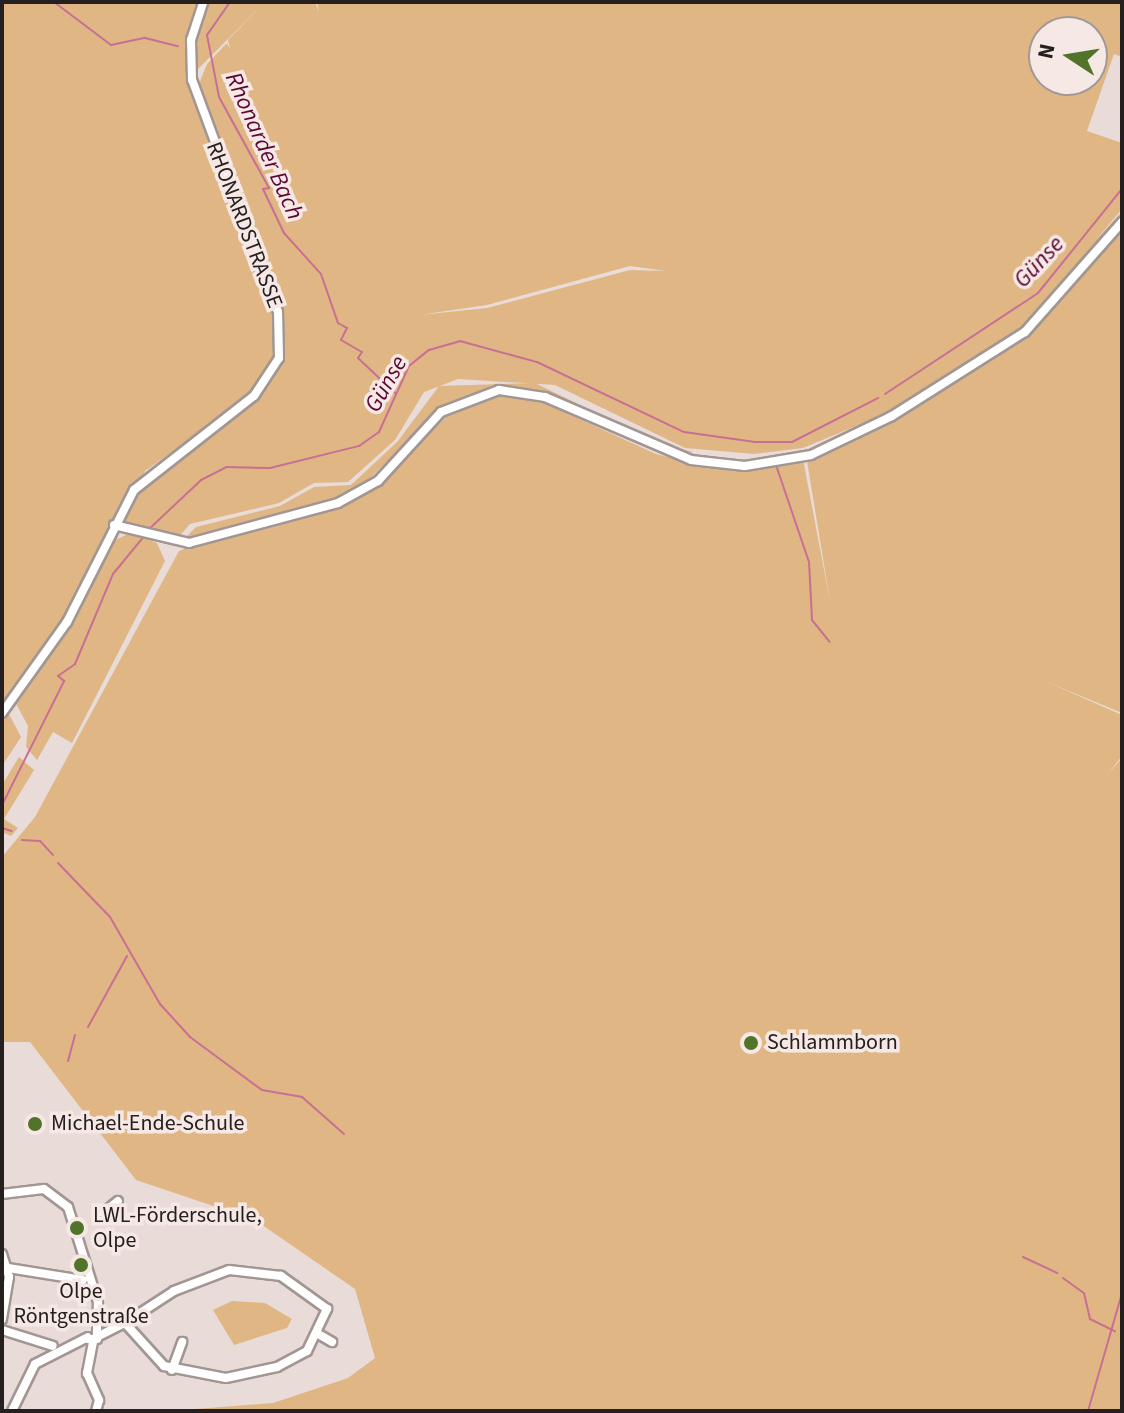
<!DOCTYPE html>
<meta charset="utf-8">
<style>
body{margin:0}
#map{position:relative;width:1124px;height:1413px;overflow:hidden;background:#e8dbd8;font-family:"Source Sans 3",sans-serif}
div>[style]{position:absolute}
.green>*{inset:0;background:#e0b784}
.stream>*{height:2px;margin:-1px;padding:0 1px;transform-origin:1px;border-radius:1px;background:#c96f93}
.roads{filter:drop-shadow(2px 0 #a29693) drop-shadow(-2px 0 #a29693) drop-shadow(0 2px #a29693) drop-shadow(0 -2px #a29693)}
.minor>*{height:8px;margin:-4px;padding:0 4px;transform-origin:4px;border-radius:4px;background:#fff}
.dots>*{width:22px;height:22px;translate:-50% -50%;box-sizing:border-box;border:4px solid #f5e8e5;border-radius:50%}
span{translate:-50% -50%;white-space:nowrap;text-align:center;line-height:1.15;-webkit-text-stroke:7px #f5e8e5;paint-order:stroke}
.street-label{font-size:22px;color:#25201f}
.poi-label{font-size:22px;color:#25201f}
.left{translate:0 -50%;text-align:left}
.water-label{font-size:24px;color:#5b0734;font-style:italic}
.frame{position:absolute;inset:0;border:4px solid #25201f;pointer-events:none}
.north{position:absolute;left:1028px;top:16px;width:80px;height:80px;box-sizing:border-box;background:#f5e8e5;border:2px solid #a29896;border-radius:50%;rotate:282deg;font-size:22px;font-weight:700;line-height:32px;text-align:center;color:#25201f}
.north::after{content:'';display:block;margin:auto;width:28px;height:36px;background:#52732a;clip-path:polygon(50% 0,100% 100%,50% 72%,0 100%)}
</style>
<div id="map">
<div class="green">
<div style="clip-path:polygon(2px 2px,201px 2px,189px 36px,197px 104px,277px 311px,275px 365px,251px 396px,145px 471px,63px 620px,2px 704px)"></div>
<div style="clip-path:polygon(evenodd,205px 2px,315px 2px,319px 12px,317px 2px,1122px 2px,1122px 57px,1114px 54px,1087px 131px,1122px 143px,1122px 209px,1095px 241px,1122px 212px,1122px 218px,1011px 339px,892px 411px,803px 448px,754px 454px,685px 448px,555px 385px,458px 379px,424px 392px,395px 440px,348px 482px,314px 483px,279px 503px,190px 524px,176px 540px,127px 527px,122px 515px,136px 492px,256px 398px,278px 367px,285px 330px,197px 89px,207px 64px,227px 43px,230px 49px,228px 40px,261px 6px,194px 73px,193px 37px,205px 2px,1044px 32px,1092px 32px,1092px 80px,1044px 80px,1044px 32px,205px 2px,630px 266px,666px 271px,630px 270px,487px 308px,419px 315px,487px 305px,630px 266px)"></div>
<div style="clip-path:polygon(1122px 229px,1122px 713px,1047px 682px,1122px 715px,1122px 756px,1107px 775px,1122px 758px,1122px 1411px,170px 1411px,273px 1403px,348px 1378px,375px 1358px,355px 1289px,255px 1220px,136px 1180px,30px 1042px,2px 1042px,2px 857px,35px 817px,179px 551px,278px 513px,184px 539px,196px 527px,280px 506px,314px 487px,351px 485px,398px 441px,439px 386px,535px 383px,661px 445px,694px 452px,659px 450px,567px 403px,499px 388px,439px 410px,356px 492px,361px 496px,379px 484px,459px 404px,522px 393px,656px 454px,689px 462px,750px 468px,803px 459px,830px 601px,807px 461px,857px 440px,1028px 335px)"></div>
<div style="clip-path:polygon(130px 533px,157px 543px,165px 561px,72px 743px,53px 732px,37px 760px,26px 747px,28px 726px,14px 700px,71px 623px,109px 543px)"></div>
<div style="clip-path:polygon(9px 714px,21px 737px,2px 766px,2px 723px)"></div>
<div style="clip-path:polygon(19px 757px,34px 770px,4px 819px,18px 828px,11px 836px,2px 832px,2px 785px)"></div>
<div style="clip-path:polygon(232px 1301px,265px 1303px,292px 1319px,287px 1328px,234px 1345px,213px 1310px)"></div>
</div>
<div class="stream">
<div style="left:54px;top:2px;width:71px;rotate:37deg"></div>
<div style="left:111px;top:45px;width:35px;rotate:-12deg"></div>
<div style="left:145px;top:38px;width:34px;rotate:14deg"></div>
<div style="left:230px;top:2px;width:40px;rotate:124.9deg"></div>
<div style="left:207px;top:35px;width:63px;rotate:79deg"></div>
<div style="left:219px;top:97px;width:104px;rotate:61.2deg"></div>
<div style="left:269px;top:188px;width:6px;rotate:171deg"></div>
<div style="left:263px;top:189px;width:49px;rotate:64.5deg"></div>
<div style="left:284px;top:233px;width:55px;rotate:47.9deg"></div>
<div style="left:321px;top:274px;width:52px;rotate:70.9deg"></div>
<div style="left:338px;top:323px;width:10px;rotate:29deg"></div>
<div style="left:347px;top:328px;width:13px;rotate:117deg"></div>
<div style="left:341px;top:340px;width:24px;rotate:30deg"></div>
<div style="left:362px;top:352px;width:7px;rotate:124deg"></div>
<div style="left:358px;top:358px;width:52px;rotate:43.5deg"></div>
<div style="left:885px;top:394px;width:183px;rotate:-33.4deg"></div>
<div style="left:1038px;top:293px;width:134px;rotate:-51.1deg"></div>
<div style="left:777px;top:468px;width:99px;rotate:71.2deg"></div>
<div style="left:809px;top:562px;width:58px;rotate:87deg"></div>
<div style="left:812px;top:620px;width:28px;rotate:51deg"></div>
<div style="left:148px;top:530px;width:73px;rotate:-43.3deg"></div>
<div style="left:201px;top:480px;width:28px;rotate:-27deg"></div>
<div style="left:226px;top:467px;width:44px;rotate:1.3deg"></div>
<div style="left:270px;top:468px;width:92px;rotate:-13.9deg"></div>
<div style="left:359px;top:446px;width:24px;rotate:-35deg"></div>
<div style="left:379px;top:432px;width:72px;rotate:-65.6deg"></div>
<div style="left:409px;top:366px;width:26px;rotate:-39deg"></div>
<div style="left:429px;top:350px;width:32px;rotate:-16deg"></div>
<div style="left:460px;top:341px;width:80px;rotate:15.3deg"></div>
<div style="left:537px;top:362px;width:163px;rotate:25.5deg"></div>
<div style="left:684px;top:432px;width:72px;rotate:8deg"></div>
<div style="left:755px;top:442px;width:37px"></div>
<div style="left:792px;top:442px;width:97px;rotate:-27.1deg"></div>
<div style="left:2px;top:805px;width:139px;rotate:-63.4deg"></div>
<div style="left:64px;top:681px;width:8px;rotate:-140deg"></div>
<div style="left:58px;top:676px;width:21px;rotate:-35deg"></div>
<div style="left:75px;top:664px;width:98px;rotate:-67.1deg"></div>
<div style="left:113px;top:574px;width:50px;rotate:-50.6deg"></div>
<div style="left:2px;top:828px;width:10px;rotate:17deg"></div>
<div style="left:22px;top:840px;width:18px;rotate:3deg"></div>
<div style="left:40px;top:841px;width:19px;rotate:47deg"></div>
<div style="left:58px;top:863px;width:75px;rotate:46.1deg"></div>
<div style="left:110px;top:917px;width:100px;rotate:60.1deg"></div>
<div style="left:160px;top:1004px;width:45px;rotate:47.7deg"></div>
<div style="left:190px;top:1037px;width:89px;rotate:36.4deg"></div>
<div style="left:262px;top:1090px;width:41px;rotate:9.9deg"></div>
<div style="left:302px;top:1097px;width:56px;rotate:41.4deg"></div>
<div style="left:88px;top:1027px;width:81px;rotate:-61.2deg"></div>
<div style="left:68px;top:1061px;width:27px;rotate:-75deg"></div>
<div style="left:1023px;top:1257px;width:38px;rotate:25deg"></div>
<div style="left:1063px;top:1278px;width:26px;rotate:36deg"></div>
<div style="left:1084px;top:1293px;width:27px;rotate:77deg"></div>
<div style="left:1090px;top:1319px;width:28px;rotate:26deg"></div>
<div style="left:1088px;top:1411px;width:123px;rotate:-73.9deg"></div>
</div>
<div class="roads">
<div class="minor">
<div style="left:114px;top:525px;width:77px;rotate:13.5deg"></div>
<div style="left:189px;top:543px;width:154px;rotate:-15deg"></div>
<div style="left:338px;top:503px;width:46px;rotate:-28.8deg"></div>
<div style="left:378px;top:481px;width:93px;rotate:-47.6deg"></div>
<div style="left:441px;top:412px;width:62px;rotate:-20.8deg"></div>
<div style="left:499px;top:390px;width:47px;rotate:8.7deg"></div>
<div style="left:545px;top:397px;width:159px;rotate:23.3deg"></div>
<div style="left:691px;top:460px;width:54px;rotate:6.3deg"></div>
<div style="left:745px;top:466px;width:67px;rotate:-9.5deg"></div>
<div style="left:811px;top:455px;width:90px;rotate:-25.7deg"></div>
<div style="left:892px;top:416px;width:157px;rotate:-32.3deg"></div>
<div style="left:1025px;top:332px;width:147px;rotate:-48.6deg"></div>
<div style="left:2px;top:713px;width:112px;rotate:-54.5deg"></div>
<div style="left:67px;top:622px;width:148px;rotate:-63.1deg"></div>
<div style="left:134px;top:490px;width:152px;rotate:-38.1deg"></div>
<div style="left:254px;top:396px;width:45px;rotate:-56.7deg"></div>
<div style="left:279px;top:358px;width:46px;rotate:-91.2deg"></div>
<div style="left:278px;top:312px;width:247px;rotate:-110.3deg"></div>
<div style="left:192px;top:80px;width:40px;rotate:-91.4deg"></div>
<div style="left:191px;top:40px;width:40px;rotate:-72deg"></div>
<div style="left:2px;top:1194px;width:42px;rotate:-6.8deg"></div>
<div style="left:44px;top:1189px;width:30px;rotate:37deg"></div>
<div style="left:68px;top:1207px;width:100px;rotate:72.5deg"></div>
<div style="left:98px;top:1302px;width:37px;rotate:92deg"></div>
<div style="left:97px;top:1339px;width:9px;rotate:180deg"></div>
<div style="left:103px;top:1213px;width:19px;rotate:-39deg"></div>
<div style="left:2px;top:1254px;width:24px;rotate:73deg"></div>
<div style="left:9px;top:1277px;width:43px;rotate:99.5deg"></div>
<div style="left:2px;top:1267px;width:82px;rotate:9.1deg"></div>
<div style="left:2px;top:1330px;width:53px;rotate:17.4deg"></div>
<div style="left:320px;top:1335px;width:14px;rotate:30deg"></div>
<div style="left:97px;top:1337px;width:31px;rotate:-27deg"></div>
<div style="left:125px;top:1323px;width:58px;rotate:47.8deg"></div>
<div style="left:164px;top:1366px;width:63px;rotate:11deg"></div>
<div style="left:226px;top:1378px;width:52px;rotate:-12.2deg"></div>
<div style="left:277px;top:1367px;width:34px;rotate:-28deg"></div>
<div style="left:307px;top:1351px;width:47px;rotate:-64.5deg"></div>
<div style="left:327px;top:1309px;width:57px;rotate:-144.3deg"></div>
<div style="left:281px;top:1276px;width:52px;rotate:-173.4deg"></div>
<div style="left:229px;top:1270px;width:59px;rotate:159.1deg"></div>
<div style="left:174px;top:1291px;width:59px;rotate:146.9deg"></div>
<div style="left:93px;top:1342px;width:32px;rotate:101deg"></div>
<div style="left:87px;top:1373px;width:30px;rotate:66deg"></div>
<div style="left:99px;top:1400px;width:11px;rotate:105deg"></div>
<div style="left:172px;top:1370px;width:30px;rotate:-70deg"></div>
<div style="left:12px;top:1411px;width:52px;rotate:-63.9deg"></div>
<div style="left:35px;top:1364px;width:59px;rotate:-27deg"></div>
</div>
</div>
<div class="dots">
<div style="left:751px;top:1043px;background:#52732a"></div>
<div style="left:35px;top:1124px;background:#52732a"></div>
<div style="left:77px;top:1228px;background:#52732a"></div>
<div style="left:81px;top:1265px;background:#52732a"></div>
</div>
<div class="street-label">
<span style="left:244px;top:225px;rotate:69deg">RHONARDSTRASSE</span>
</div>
<div class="poi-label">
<span class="left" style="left:767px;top:1043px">Schlammborn</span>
<span class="left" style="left:51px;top:1124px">Michael-Ende-Schule</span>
<span class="left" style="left:93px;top:1228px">LWL-Förderschule,<br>Olpe</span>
<span style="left:81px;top:1304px">Olpe<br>Röntgenstraße</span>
</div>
<div class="water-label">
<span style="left:264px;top:146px;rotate:66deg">Rhonarder Bach</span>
<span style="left:1039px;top:262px;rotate:-47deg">Günse</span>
<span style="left:386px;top:384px;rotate:-60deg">Günse</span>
</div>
<div class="frame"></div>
<div class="north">N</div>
</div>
